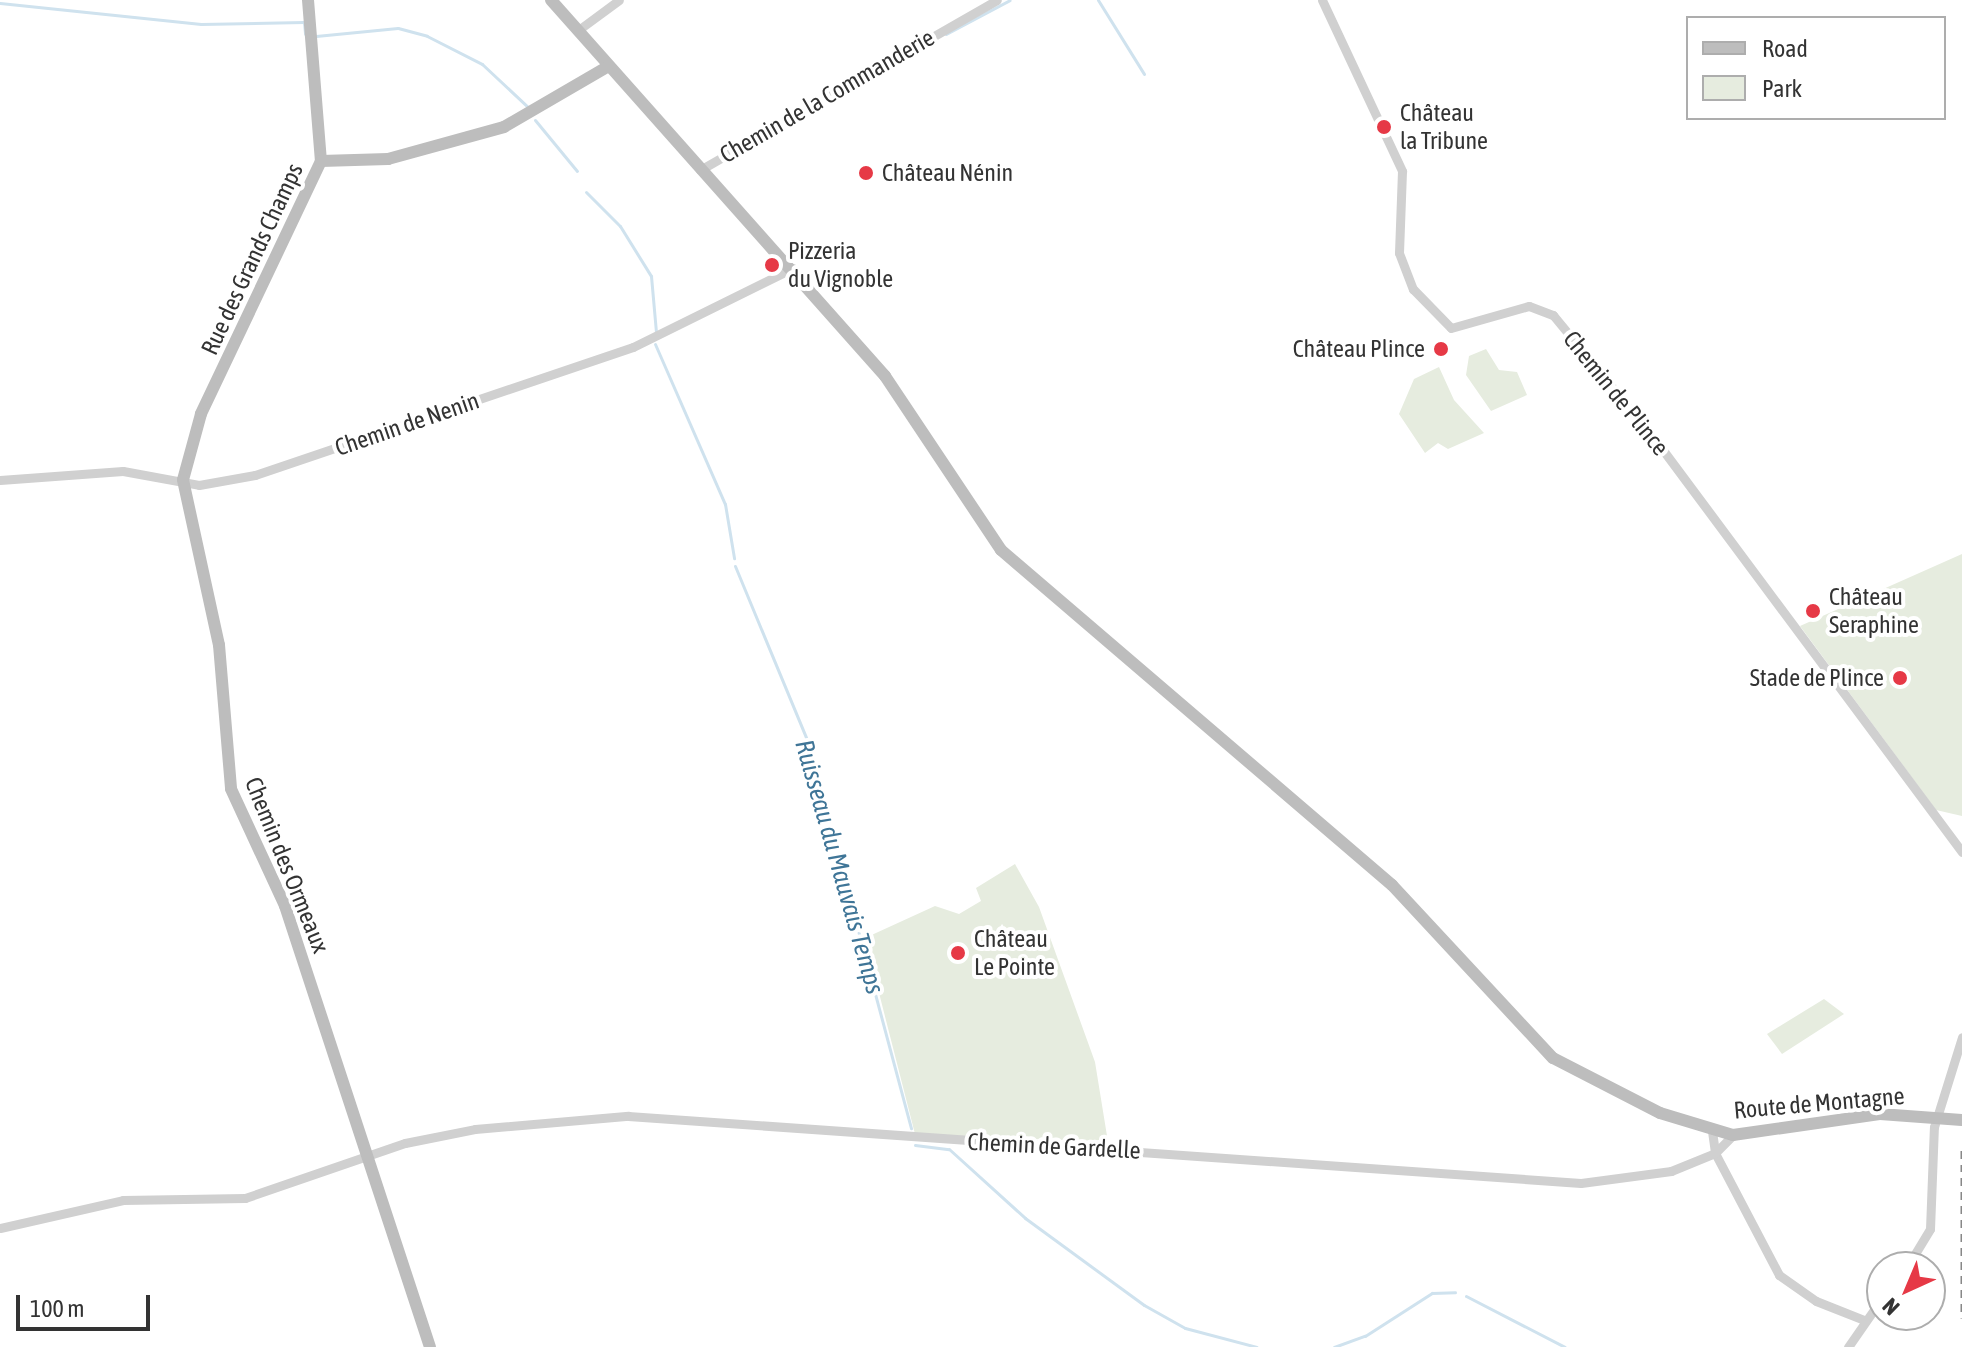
<!DOCTYPE html>
<meta charset="utf-8">
<style>
body{margin:0}
#map{position:relative;width:1962px;height:1347px;overflow:hidden;background:#fff;font-family:"Asap Condensed",sans-serif}
div>[style]{position:absolute}
.green>*{inset:0;background:#e6ecdf}
.stream>*{height:3px;margin:-1.5px;padding:0 1.5px;transform-origin:1.5px;border-radius:1.5px;background:#cfe2ee}
.street>*{height:9px;margin:-4.5px;padding:0 4.5px;transform-origin:4.5px;border-radius:4.5px;background:#d0d0d0}
.secondary>*{height:12px;margin:-6px;padding:0 6px;transform-origin:6px;border-radius:6px;background:#bdbdbd}
.rail>*{height:3px;margin-top:-1.5px;transform-origin:0;background:repeating-linear-gradient(90deg,#888 0 8px,transparent 0 14px)}
.dots>*{width:22px;height:22px;translate:-50% -50%;box-sizing:border-box;border:4px solid #fff;border-radius:50%}
span{translate:-50% -50%;white-space:nowrap;text-align:center;line-height:1.15;-webkit-text-stroke:8px #fff;paint-order:stroke}
.street-label{font-size:24px;color:#333}
.poi-label{font-size:24px;color:#333}
.left{translate:0 -50%;text-align:left}
.right{translate:-100% -50%;text-align:right}
.water-label{font-size:26px;color:#3f7597;font-style:italic}
.legend{position:absolute;left:1686px;top:16px;width:260px;height:104px;box-sizing:border-box;background:#fff;border:2px solid #adadad;margin:0;padding:10px 14px;list-style:none;font-size:24px;color:#333}
.legend li{display:flex;align-items:center;gap:16px;height:40px}
.legend b{width:40px;border:2px solid #adadad}
.north{position:absolute;left:1866px;top:1251px;width:80px;height:80px;box-sizing:border-box;background:#fff;border:2px solid #adadad;border-radius:50%;rotate:224deg;font-size:22px;font-weight:700;line-height:32px;text-align:center;color:#333}
.north::after{content:'';display:block;margin:auto;width:28px;height:36px;background:#e63946;clip-path:polygon(50% 0,100% 100%,50% 72%,0 100%)}
.scale{position:absolute;left:16px;top:1295px;width:134px;height:36px;box-sizing:border-box;border:4px solid #333;border-top:0;padding-left:10px;font-size:24px;line-height:28px;white-space:nowrap;color:#333;-webkit-text-stroke:6px #fff;paint-order:stroke}
</style>
<div id="map">
<div class="green">
<div style="clip-path:polygon(1486px 349px,1499px 370px,1517px 372px,1527px 395px,1491px 411px,1466px 375px,1469px 356px)"></div>
<div style="clip-path:polygon(1439px 367px,1454px 400px,1484px 433px,1448px 449px,1438px 443px,1425px 453px,1399px 414px,1414px 379px)"></div>
<div style="clip-path:polygon(1962px 554px,1962px 816px,1936px 810px,1800px 626px)"></div>
<div style="clip-path:polygon(1015px 864px,1039px 907px,1095px 1062px,1108px 1142px,915px 1134px,865px 938px,935px 906px,959px 914px,981px 901px,976px 888px)"></div>
<div style="clip-path:polygon(1824px 999px,1844px 1014px,1782px 1054px,1767px 1034px)"></div>
</div>
<div class="stream">
<div style="left:1098px;top:0;width:87px;rotate:58.1deg"></div>
<div style="left:0;top:3px;width:202px;rotate:6deg"></div>
<div style="left:201px;top:24px;width:103px;rotate:-1.1deg"></div>
<div style="left:304px;top:22px;width:12px;rotate:85deg"></div>
<div style="left:946px;top:34px;width:72px;rotate:-28deg"></div>
<div style="left:316px;top:36px;width:82px;rotate:-5.6deg"></div>
<div style="left:398px;top:28px;width:30px;rotate:15deg"></div>
<div style="left:427px;top:36px;width:62px;rotate:27deg"></div>
<div style="left:482px;top:64px;width:63px;rotate:43.1deg"></div>
<div style="left:535px;top:120px;width:66px;rotate:50.5deg"></div>
<div style="left:586px;top:192px;width:48px;rotate:45deg"></div>
<div style="left:620px;top:226px;width:59px;rotate:58.2deg"></div>
<div style="left:651px;top:276px;width:56px;rotate:84.9deg"></div>
<div style="left:655px;top:344px;width:175px;rotate:66.4deg"></div>
<div style="left:725px;top:504px;width:55px;rotate:80.5deg"></div>
<div style="left:735px;top:566px;width:188px;rotate:67.5deg"></div>
<div style="left:807px;top:740px;width:402px;rotate:75deg"></div>
<div style="left:915px;top:1145px;width:34px;rotate:7deg"></div>
<div style="left:949px;top:1149px;width:103px;rotate:42.2deg"></div>
<div style="left:1025px;top:1218px;width:147px;rotate:36.2deg"></div>
<div style="left:1144px;top:1305px;width:47px;rotate:29.3deg"></div>
<div style="left:1185px;top:1328px;width:74px;rotate:14.8deg"></div>
<div style="left:1466px;top:1296px;width:111px;rotate:27.3deg"></div>
<div style="left:1334px;top:1347px;width:33px;rotate:-20deg"></div>
<div style="left:1365px;top:1336px;width:80px;rotate:-32.7deg"></div>
<div style="left:1432px;top:1293px;width:23px;rotate:-2deg"></div>
</div>
<div class="street">
<div style="left:1322px;top:0;width:189px;rotate:64.9deg"></div>
<div style="left:1402px;top:171px;width:82px;rotate:92.1deg"></div>
<div style="left:1399px;top:253px;width:39px;rotate:69deg"></div>
<div style="left:1413px;top:289px;width:54px;rotate:45.7deg"></div>
<div style="left:1451px;top:328px;width:81px;rotate:-15.8deg"></div>
<div style="left:1529px;top:306px;width:26px;rotate:21deg"></div>
<div style="left:1553px;top:315px;width:159px;rotate:50.6deg"></div>
<div style="left:1654px;top:438px;width:516px;rotate:53.35deg"></div>
<div style="left:577px;top:31px;width:52px;rotate:-36.4deg"></div>
<div style="left:700px;top:170px;width:342px;rotate:-29.8deg"></div>
<div style="left:0;top:480px;width:123px;rotate:-4.2deg"></div>
<div style="left:123px;top:471px;width:77px;rotate:10.4deg"></div>
<div style="left:199px;top:485px;width:57px;rotate:-10.1deg"></div>
<div style="left:255px;top:475px;width:399px;rotate:-18.7deg"></div>
<div style="left:633px;top:347px;width:178px;rotate:-26.3deg"></div>
<div style="left:1712px;top:1131px;width:22px;rotate:82deg"></div>
<div style="left:1715px;top:1153px;width:138px;rotate:62.3deg"></div>
<div style="left:1779px;top:1275px;width:45px;rotate:35.1deg"></div>
<div style="left:1816px;top:1301px;width:52px;rotate:21.6deg"></div>
<div style="left:0;top:1228px;width:126px;rotate:-12.8deg"></div>
<div style="left:123px;top:1200px;width:122px;rotate:-0.9deg"></div>
<div style="left:245px;top:1198px;width:169px;rotate:-19deg"></div>
<div style="left:405px;top:1143px;width:71px;rotate:-11.3deg"></div>
<div style="left:475px;top:1129px;width:154px;rotate:-4.9deg"></div>
<div style="left:628px;top:1116px;width:955px;rotate:4.02deg"></div>
<div style="left:1581px;top:1183px;width:91px;rotate:-7.6deg"></div>
<div style="left:1671px;top:1171px;width:48px;rotate:-22.2deg"></div>
<div style="left:1715px;top:1153px;width:25px;rotate:-45deg"></div>
<div style="left:1907px;top:1267px;width:44px;rotate:-58.8deg"></div>
<div style="left:1930px;top:1229px;width:102px;rotate:-87.8deg"></div>
<div style="left:1934px;top:1127px;width:94px;rotate:-72.7deg"></div>
<div style="left:1848px;top:1347px;width:60px;rotate:-55.2deg"></div>
</div>
<div class="secondary">
<div style="left:308px;top:0;width:162px;rotate:85.4deg"></div>
<div style="left:321px;top:161px;width:280px;rotate:115.4deg"></div>
<div style="left:201px;top:414px;width:68px;rotate:105.3deg"></div>
<div style="left:183px;top:480px;width:169px;rotate:77.7deg"></div>
<div style="left:219px;top:645px;width:144px;rotate:85.2deg"></div>
<div style="left:231px;top:789px;width:129px;rotate:65.2deg"></div>
<div style="left:285px;top:906px;width:464px;rotate:71.8deg"></div>
<div style="left:551px;top:0;width:503px;rotate:48.39deg"></div>
<div style="left:885px;top:376px;width:209px;rotate:56.3deg"></div>
<div style="left:1001px;top:550px;width:515px;rotate:40.59deg"></div>
<div style="left:1392px;top:885px;width:236px;rotate:47.1deg"></div>
<div style="left:1553px;top:1058px;width:120px;rotate:27.2deg"></div>
<div style="left:1660px;top:1113px;width:76px;rotate:16.8deg"></div>
<div style="left:1733px;top:1135px;width:148px;rotate:-8.1deg"></div>
<div style="left:1880px;top:1114px;width:82px;rotate:4.2deg"></div>
<div style="left:321px;top:161px;width:67px;rotate:-1.7deg"></div>
<div style="left:388px;top:159px;width:120px;rotate:-15.4deg"></div>
<div style="left:504px;top:127px;width:119px;rotate:-30.2deg"></div>
</div>
<div class="rail">
<div style="left:1962px;top:1150px;width:168px;rotate:90deg"></div>
</div>
<div class="dots">
<div style="left:1384px;top:127px;background:#e63946"></div>
<div style="left:866px;top:173px;background:#e63946"></div>
<div style="left:772px;top:265px;background:#e63946"></div>
<div style="left:1441px;top:349px;background:#e63946"></div>
<div style="left:1813px;top:611px;background:#e63946"></div>
<div style="left:1900px;top:678px;background:#e63946"></div>
<div style="left:958px;top:953px;background:#e63946"></div>
</div>
<div class="street-label">
<span style="left:827px;top:96px;rotate:-30deg">Chemin de la Commanderie</span>
<span style="left:252px;top:259px;rotate:-65deg">Rue des Grands Champs</span>
<span style="left:1616px;top:393px;rotate:51deg">Chemin de Plince</span>
<span style="left:407px;top:424px;rotate:-19deg">Chemin de Nenin</span>
<span style="left:287px;top:865px;rotate:68deg">Chemin des Ormeaux</span>
<span style="left:1819px;top:1103px;rotate:-5deg">Route de Montagne</span>
<span style="left:1054px;top:1146px;rotate:3deg">Chemin de Gardelle</span>
</div>
<div class="poi-label">
<span class="left" style="left:1400px;top:127px">Château<br>la Tribune</span>
<span class="left" style="left:882px;top:173px">Château Nénin</span>
<span class="left" style="left:788px;top:265px">Pizzeria<br>du Vignoble</span>
<span class="right" style="left:1425px;top:349px">Château Plince</span>
<span class="left" style="left:1829px;top:611px">Château<br>Seraphine</span>
<span class="right" style="left:1884px;top:678px">Stade de Plince</span>
<span class="left" style="left:974px;top:953px">Château<br>Le Pointe</span>
</div>
<div class="water-label">
<span style="left:839px;top:867px;rotate:74deg">Ruisseau du Mauvais Temps</span>
</div>
<ul class="legend">
<li><b style="height:10px;background:#bdbdbd"></b>Road</li>
<li><b style="height:22px;background:#e6ecdf"></b>Park</li>
</ul>
<div class="north">N</div>
<div class="scale">100 m</div>
</div>
